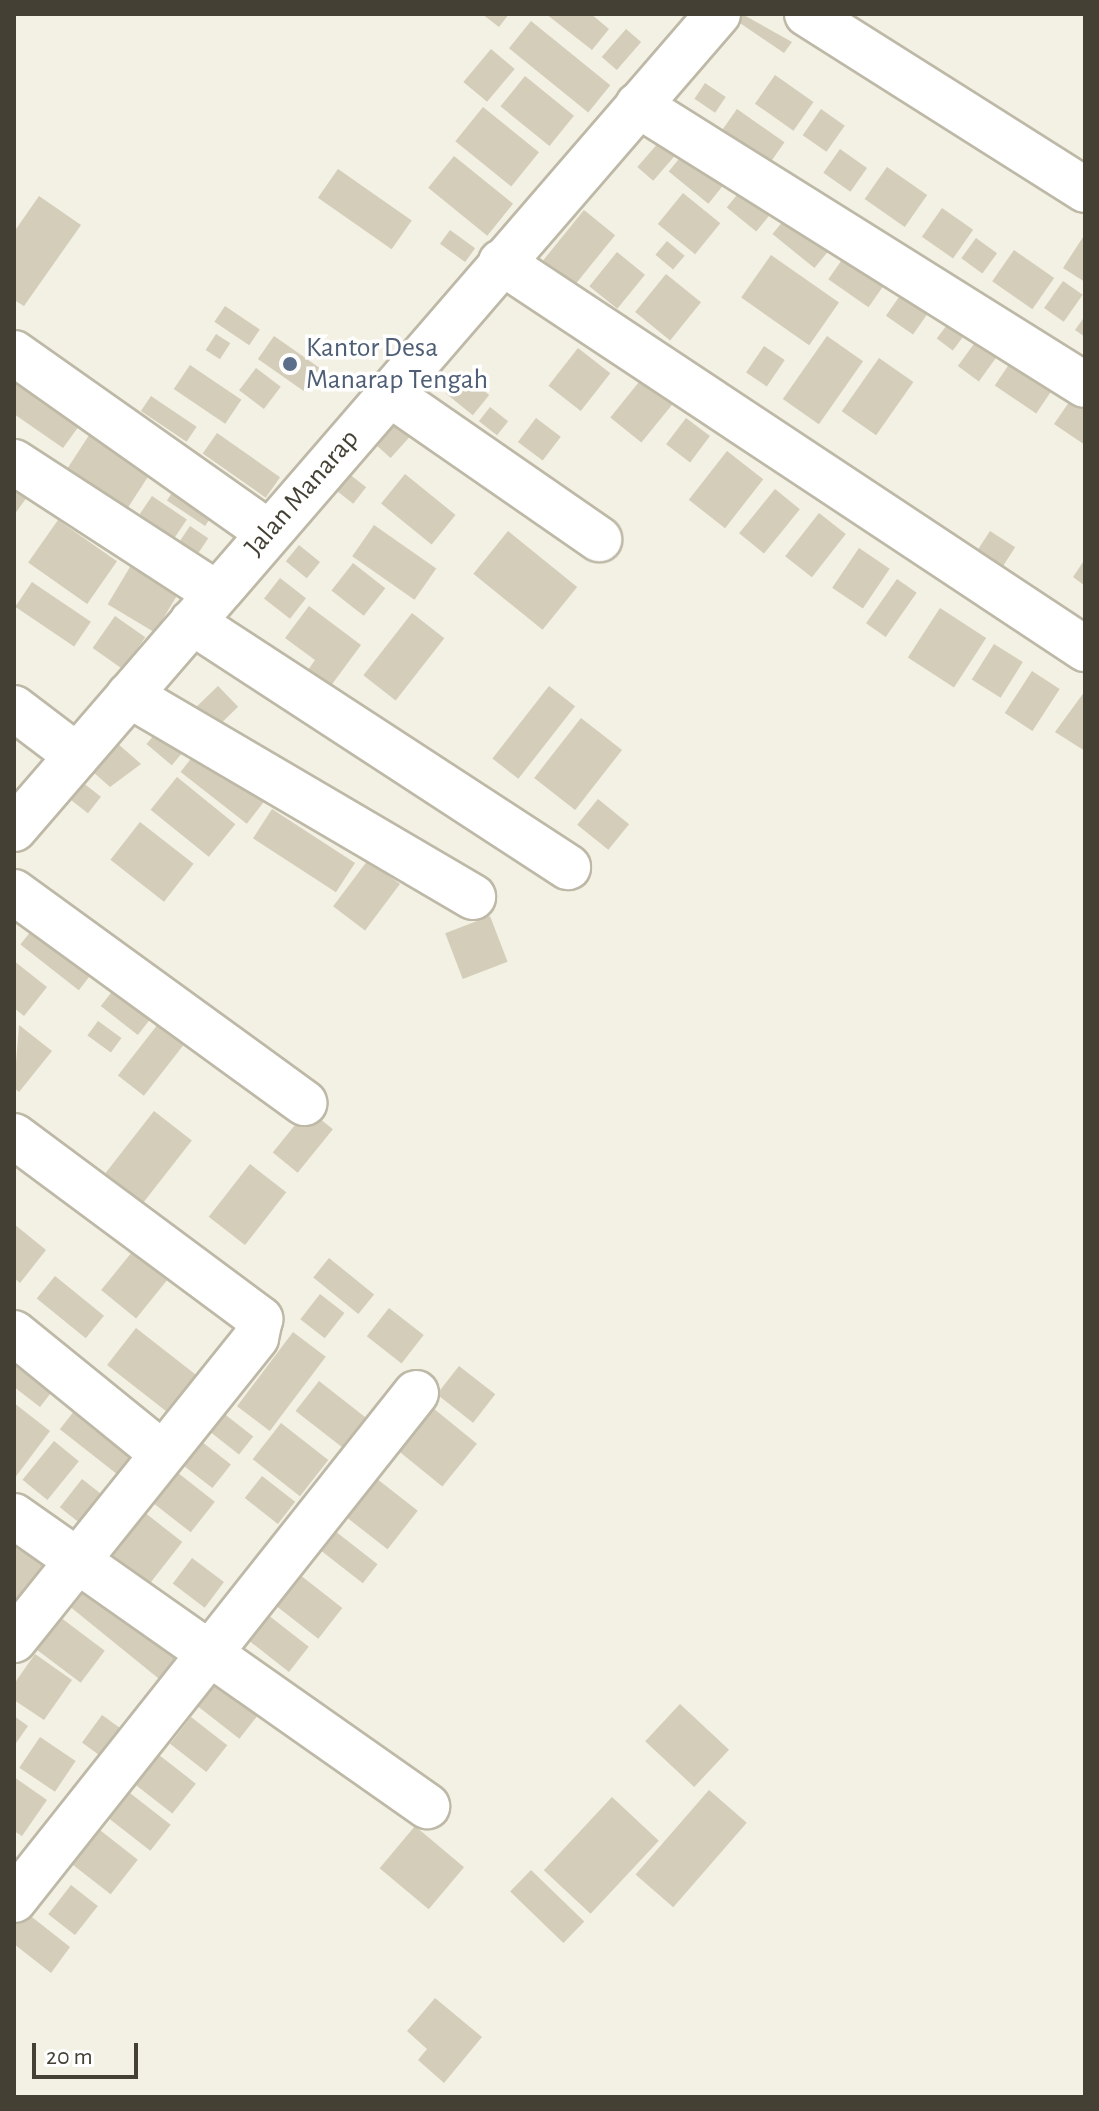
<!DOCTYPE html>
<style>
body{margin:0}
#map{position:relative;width:1099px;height:2111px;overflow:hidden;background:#f3f0e4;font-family:"Alegreya Sans",sans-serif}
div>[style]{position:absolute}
.building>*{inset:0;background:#d4cdba;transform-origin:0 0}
.roads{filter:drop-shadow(2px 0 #beb9a7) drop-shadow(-2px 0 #beb9a7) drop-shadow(0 2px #beb9a7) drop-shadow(0 -2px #beb9a7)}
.minor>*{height:44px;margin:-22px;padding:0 22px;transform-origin:22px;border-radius:22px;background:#fff}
.dots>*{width:22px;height:22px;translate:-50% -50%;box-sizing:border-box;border:4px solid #fff;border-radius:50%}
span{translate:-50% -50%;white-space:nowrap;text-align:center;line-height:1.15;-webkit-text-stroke:7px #fff;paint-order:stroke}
.service-label{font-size:28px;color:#4e5e75}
.left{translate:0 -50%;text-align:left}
.street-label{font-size:28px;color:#454034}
.frame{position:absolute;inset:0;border:16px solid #454034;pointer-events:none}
.scale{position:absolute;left:32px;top:2043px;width:106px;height:36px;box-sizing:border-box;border:4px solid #454034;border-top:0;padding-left:10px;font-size:24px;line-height:28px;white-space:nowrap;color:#454034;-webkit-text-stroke:6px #fff;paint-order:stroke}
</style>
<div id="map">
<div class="building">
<div style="clip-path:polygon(482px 14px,509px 14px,499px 27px)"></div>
<div style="clip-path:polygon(546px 14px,591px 14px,609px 29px,592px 50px)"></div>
<div style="clip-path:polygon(742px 14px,792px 42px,784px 53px,737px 21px)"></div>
<div style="left:531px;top:21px;width:102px;height:35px;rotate:39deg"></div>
<div style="left:626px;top:29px;width:20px;height:37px;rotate:41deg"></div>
<div style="left:491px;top:49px;width:31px;height:43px;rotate:40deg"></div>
<div style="left:775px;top:75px;width:47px;height:35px;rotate:35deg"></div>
<div style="left:525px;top:76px;width:63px;height:39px;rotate:39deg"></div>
<div style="left:705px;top:83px;width:25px;height:19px;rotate:34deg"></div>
<div style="left:483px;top:107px;width:72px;height:44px;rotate:39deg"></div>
<div style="left:737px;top:109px;width:58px;height:34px;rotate:35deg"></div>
<div style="left:821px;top:109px;width:29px;height:32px;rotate:35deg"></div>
<div style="left:659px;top:142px;width:21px;height:33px;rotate:41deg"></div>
<div style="left:687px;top:149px;width:51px;height:29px;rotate:39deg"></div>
<div style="left:840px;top:149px;width:33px;height:29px;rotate:35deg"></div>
<div style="left:454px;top:156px;width:76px;height:41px;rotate:39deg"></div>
<div style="left:887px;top:167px;width:49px;height:39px;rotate:35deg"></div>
<div style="left:338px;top:169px;width:90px;height:35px;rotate:35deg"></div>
<div style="left:745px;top:185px;width:38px;height:29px;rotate:39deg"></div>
<div style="left:683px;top:193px;width:48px;height:40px;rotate:39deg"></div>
<div style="clip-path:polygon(39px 196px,81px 225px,24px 306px,14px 300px,14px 232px)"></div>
<div style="left:942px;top:208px;width:38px;height:35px;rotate:35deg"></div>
<div style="left:584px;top:210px;width:40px;height:65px;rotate:39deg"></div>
<div style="left:792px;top:210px;width:54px;height:31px;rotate:39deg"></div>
<div style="left:450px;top:230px;width:31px;height:17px;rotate:36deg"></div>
<div style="clip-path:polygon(1085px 234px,1085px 282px,1063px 268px)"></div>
<div style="left:976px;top:238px;width:26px;height:25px;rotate:36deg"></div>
<div style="left:667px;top:241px;width:23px;height:18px;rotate:40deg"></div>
<div style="left:853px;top:244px;width:49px;height:43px;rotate:35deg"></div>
<div style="left:1014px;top:250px;width:49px;height:38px;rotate:35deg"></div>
<div style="left:617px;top:252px;width:36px;height:44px;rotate:39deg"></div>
<div style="left:771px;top:255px;width:83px;height:52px;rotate:35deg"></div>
<div style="left:666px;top:274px;width:45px;height:49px;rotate:39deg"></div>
<div style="left:1063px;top:281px;width:24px;height:33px;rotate:35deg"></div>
<div style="left:906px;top:287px;width:33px;height:35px;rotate:35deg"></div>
<div style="left:225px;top:306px;width:42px;height:19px;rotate:34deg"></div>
<div style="clip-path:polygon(1085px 316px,1085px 337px,1075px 330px)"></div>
<div style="left:953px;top:317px;width:20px;height:27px;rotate:37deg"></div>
<div style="left:216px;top:334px;width:17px;height:19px;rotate:33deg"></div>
<div style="left:274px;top:336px;width:58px;height:28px;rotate:35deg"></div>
<div style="left:827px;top:336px;width:44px;height:77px;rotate:35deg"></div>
<div style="left:979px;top:337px;width:26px;height:36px;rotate:36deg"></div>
<div style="left:764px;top:346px;width:25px;height:32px;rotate:34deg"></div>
<div style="left:578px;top:348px;width:41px;height:48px;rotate:38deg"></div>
<div style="left:1016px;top:354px;width:50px;height:38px;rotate:34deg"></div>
<div style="left:879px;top:358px;width:42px;height:65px;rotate:35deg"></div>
<div style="left:190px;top:365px;width:62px;height:29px;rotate:34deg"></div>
<div style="left:256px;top:368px;width:31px;height:28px;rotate:37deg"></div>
<div style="clip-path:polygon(14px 369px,87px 415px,63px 448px,14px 414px)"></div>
<div style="left:462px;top:373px;width:35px;height:26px;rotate:39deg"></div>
<div style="left:643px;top:377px;width:40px;height:52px;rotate:39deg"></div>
<div style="clip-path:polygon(1076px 392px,1085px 397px,1085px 445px,1054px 424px)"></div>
<div style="left:151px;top:396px;width:55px;height:18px;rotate:34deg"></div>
<div style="left:389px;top:400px;width:40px;height:42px;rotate:42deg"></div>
<div style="left:490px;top:407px;width:23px;height:18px;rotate:38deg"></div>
<div style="left:536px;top:418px;width:31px;height:30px;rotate:37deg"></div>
<div style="left:686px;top:418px;width:30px;height:33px;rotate:37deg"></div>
<div style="left:97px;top:423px;width:72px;height:54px;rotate:33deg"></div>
<div style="left:217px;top:433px;width:77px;height:25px;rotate:35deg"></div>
<div style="left:727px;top:451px;width:46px;height:62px;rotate:38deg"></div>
<div style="left:348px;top:473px;width:23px;height:21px;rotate:38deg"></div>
<div style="left:405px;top:474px;width:65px;height:38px;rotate:39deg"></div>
<div style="left:182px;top:478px;width:46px;height:27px;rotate:34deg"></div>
<div style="clip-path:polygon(14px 482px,30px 493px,14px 515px)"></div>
<div style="left:775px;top:489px;width:32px;height:57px;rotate:39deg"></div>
<div style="left:152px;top:496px;width:42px;height:22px;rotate:34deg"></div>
<div style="left:819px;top:513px;width:34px;height:55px;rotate:38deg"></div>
<div style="left:58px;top:520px;width:72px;height:52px;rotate:35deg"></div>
<div style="left:374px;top:525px;width:76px;height:38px;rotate:35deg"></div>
<div style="left:190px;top:526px;width:22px;height:19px;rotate:34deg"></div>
<div style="left:508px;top:531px;width:89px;height:55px;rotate:39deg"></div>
<div style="left:990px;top:531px;width:30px;height:32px;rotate:33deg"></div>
<div style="left:299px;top:545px;width:27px;height:21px;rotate:39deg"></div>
<div style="left:859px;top:548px;width:37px;height:48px;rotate:34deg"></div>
<div style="left:136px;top:557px;width:55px;height:55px;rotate:31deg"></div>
<div style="clip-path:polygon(1085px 559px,1085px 586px,1073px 577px)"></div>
<div style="left:353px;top:563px;width:41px;height:35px;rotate:38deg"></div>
<div style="left:280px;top:578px;width:33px;height:26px;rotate:38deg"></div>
<div style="left:897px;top:579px;width:24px;height:54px;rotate:35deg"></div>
<div style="left:32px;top:582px;width:71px;height:30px;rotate:34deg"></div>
<div style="clip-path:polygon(309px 606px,361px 645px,330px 687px,308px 670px,315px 660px,285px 638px)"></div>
<div style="left:940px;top:608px;width:55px;height:59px;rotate:33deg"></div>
<div style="left:412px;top:613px;width:41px;height:79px;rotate:38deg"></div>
<div style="left:115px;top:616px;width:37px;height:39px;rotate:35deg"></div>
<div style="left:994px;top:644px;width:34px;height:42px;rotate:32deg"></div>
<div style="left:1032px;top:671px;width:33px;height:50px;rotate:33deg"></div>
<div style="left:218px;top:686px;width:29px;height:32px;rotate:46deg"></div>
<div style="left:549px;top:686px;width:33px;height:92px;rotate:38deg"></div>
<div style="clip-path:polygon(1085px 691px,1085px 751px,1055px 732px)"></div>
<div style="left:581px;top:718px;width:52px;height:76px;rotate:38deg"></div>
<div style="left:160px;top:728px;width:33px;height:21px;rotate:40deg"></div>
<div style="left:204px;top:742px;width:84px;height:38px;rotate:38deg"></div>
<div style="clip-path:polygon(117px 743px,141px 764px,110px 787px,92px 771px)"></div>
<div style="left:177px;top:777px;width:75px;height:42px;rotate:39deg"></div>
<div style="left:82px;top:782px;width:24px;height:21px;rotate:38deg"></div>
<div style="left:598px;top:799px;width:40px;height:33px;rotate:39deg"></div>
<div style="left:272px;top:809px;width:99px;height:35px;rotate:33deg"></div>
<div style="left:140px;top:822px;width:68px;height:48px;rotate:38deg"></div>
<div style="left:368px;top:860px;width:40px;height:58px;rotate:37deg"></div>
<div style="left:490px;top:916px;width:49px;height:48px;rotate:69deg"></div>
<div style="left:42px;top:917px;width:74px;height:35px;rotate:38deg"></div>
<div style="clip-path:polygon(14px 961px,47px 987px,24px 1016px,14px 1008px)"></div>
<div style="left:118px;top:984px;width:47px;height:28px;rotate:38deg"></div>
<div style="left:169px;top:1010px;width:33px;height:83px;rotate:38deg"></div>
<div style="left:98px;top:1021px;width:29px;height:18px;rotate:36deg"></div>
<div style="clip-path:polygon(19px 1025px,52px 1051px,19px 1092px,14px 1088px)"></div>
<div style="left:308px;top:1109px;width:32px;height:56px;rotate:39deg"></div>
<div style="left:154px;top:1111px;width:48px;height:85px;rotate:38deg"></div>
<div style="left:250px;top:1164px;width:46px;height:67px;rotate:38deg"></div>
<div style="clip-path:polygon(14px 1224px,46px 1250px,20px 1283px,14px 1278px)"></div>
<div style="left:132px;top:1252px;width:45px;height:49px;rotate:39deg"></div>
<div style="left:329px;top:1258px;width:58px;height:25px;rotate:39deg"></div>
<div style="left:55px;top:1276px;width:63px;height:29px;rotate:39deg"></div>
<div style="left:320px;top:1294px;width:31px;height:32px;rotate:38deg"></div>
<div style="left:389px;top:1308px;width:44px;height:36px;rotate:38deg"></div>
<div style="left:136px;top:1328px;width:78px;height:47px;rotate:38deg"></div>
<div style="left:293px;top:1332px;width:41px;height:93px;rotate:37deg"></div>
<div style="clip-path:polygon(14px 1345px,60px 1381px,40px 1407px,14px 1387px)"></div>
<div style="left:459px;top:1366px;width:46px;height:36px;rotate:38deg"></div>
<div style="left:319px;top:1381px;width:62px;height:38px;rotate:38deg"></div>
<div style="left:82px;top:1401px;width:72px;height:36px;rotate:38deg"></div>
<div style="clip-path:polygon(14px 1403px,50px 1431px,14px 1479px)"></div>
<div style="left:428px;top:1404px;width:63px;height:55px;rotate:39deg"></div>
<div style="left:213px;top:1405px;width:51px;height:23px;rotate:38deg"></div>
<div style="left:281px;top:1423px;width:60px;height:46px;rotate:38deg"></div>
<div style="left:197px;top:1438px;width:43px;height:30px;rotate:38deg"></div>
<div style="left:54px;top:1441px;width:32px;height:50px;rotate:39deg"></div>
<div style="left:173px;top:1469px;width:53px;height:39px;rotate:38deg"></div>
<div style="left:372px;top:1475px;width:58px;height:49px;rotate:38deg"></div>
<div style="left:262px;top:1476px;width:42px;height:28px;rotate:38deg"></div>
<div style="left:82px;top:1479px;width:24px;height:36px;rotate:38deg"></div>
<div style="left:135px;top:1505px;width:60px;height:54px;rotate:38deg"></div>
<div style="left:335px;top:1531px;width:54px;height:24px;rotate:38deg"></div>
<div style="clip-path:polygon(14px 1536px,53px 1552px,14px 1606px)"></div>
<div style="left:192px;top:1558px;width:40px;height:32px;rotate:37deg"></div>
<div style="left:295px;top:1571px;width:60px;height:39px;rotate:38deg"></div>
<div style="left:89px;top:1586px;width:119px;height:28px;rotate:39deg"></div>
<div style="left:263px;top:1611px;width:58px;height:32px;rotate:38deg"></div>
<div style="left:56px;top:1614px;width:61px;height:40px;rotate:37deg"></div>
<div style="clip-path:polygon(35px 1654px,72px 1680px,44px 1720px,14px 1700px,14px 1684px)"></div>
<div style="left:206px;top:1676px;width:65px;height:29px;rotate:38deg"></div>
<div style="left:680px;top:1704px;width:67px;height:51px;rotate:43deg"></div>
<div style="left:102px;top:1715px;width:27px;height:34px;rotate:36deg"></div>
<div style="clip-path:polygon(14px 1716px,28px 1726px,14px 1746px)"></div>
<div style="left:191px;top:1717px;width:46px;height:34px;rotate:38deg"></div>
<div style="left:40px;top:1737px;width:43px;height:37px;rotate:34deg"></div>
<div style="left:154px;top:1751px;width:53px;height:38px;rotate:38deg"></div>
<div style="clip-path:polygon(14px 1777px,47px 1800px,22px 1836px,14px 1831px)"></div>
<div style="left:121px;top:1786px;width:63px;height:33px;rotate:38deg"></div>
<div style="left:709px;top:1790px;width:50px;height:112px;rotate:41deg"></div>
<div style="left:612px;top:1797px;width:64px;height:100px;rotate:43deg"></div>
<div style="left:415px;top:1826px;width:64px;height:55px;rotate:40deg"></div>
<div style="left:96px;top:1827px;width:53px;height:44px;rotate:38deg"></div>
<div style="left:531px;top:1870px;width:74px;height:30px;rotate:44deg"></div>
<div style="left:71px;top:1885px;width:34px;height:37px;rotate:38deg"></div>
<div style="clip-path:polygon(23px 1910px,70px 1947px,51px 1973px,14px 1944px,14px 1922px)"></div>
<div style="clip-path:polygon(435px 1998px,482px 2037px,444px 2083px,418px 2060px,427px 2049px,407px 2031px)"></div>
</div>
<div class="roads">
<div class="minor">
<div style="left:807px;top:14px;width:329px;rotate:32.3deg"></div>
<div style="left:638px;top:105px;width:527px;rotate:32.06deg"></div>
<div style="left:501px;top:262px;width:701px;rotate:33.53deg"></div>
<div style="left:14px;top:353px;width:311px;rotate:35.2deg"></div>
<div style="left:388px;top:393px;width:257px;rotate:34.7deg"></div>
<div style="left:14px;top:462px;width:241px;rotate:33deg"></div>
<div style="left:192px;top:622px;width:449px;rotate:33.1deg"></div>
<div style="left:129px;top:695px;width:399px;rotate:30.4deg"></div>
<div style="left:14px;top:708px;width:79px;rotate:37.3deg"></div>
<div style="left:14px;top:829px;width:1077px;rotate:-49.18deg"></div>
<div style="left:14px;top:892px;width:359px;rotate:36deg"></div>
<div style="left:14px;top:1136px;width:307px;rotate:36.6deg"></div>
<div style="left:260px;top:1319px;width:19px;rotate:102deg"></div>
<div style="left:256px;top:1338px;width:387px;rotate:128.7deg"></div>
<div style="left:14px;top:1333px;width:187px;rotate:39.1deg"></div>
<div style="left:14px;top:1516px;width:505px;rotate:35.08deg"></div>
<div style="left:14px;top:1900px;width:647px;rotate:-51.59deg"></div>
</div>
</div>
<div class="dots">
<div style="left:290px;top:364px;background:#5c6f8a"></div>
</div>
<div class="service-label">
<span class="left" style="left:306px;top:364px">Kantor Desa<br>Manarap Tengah</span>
</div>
<div class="street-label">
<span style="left:302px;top:493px;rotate:-49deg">Jalan Manarap</span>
</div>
<div class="frame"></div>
<div class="scale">20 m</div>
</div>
